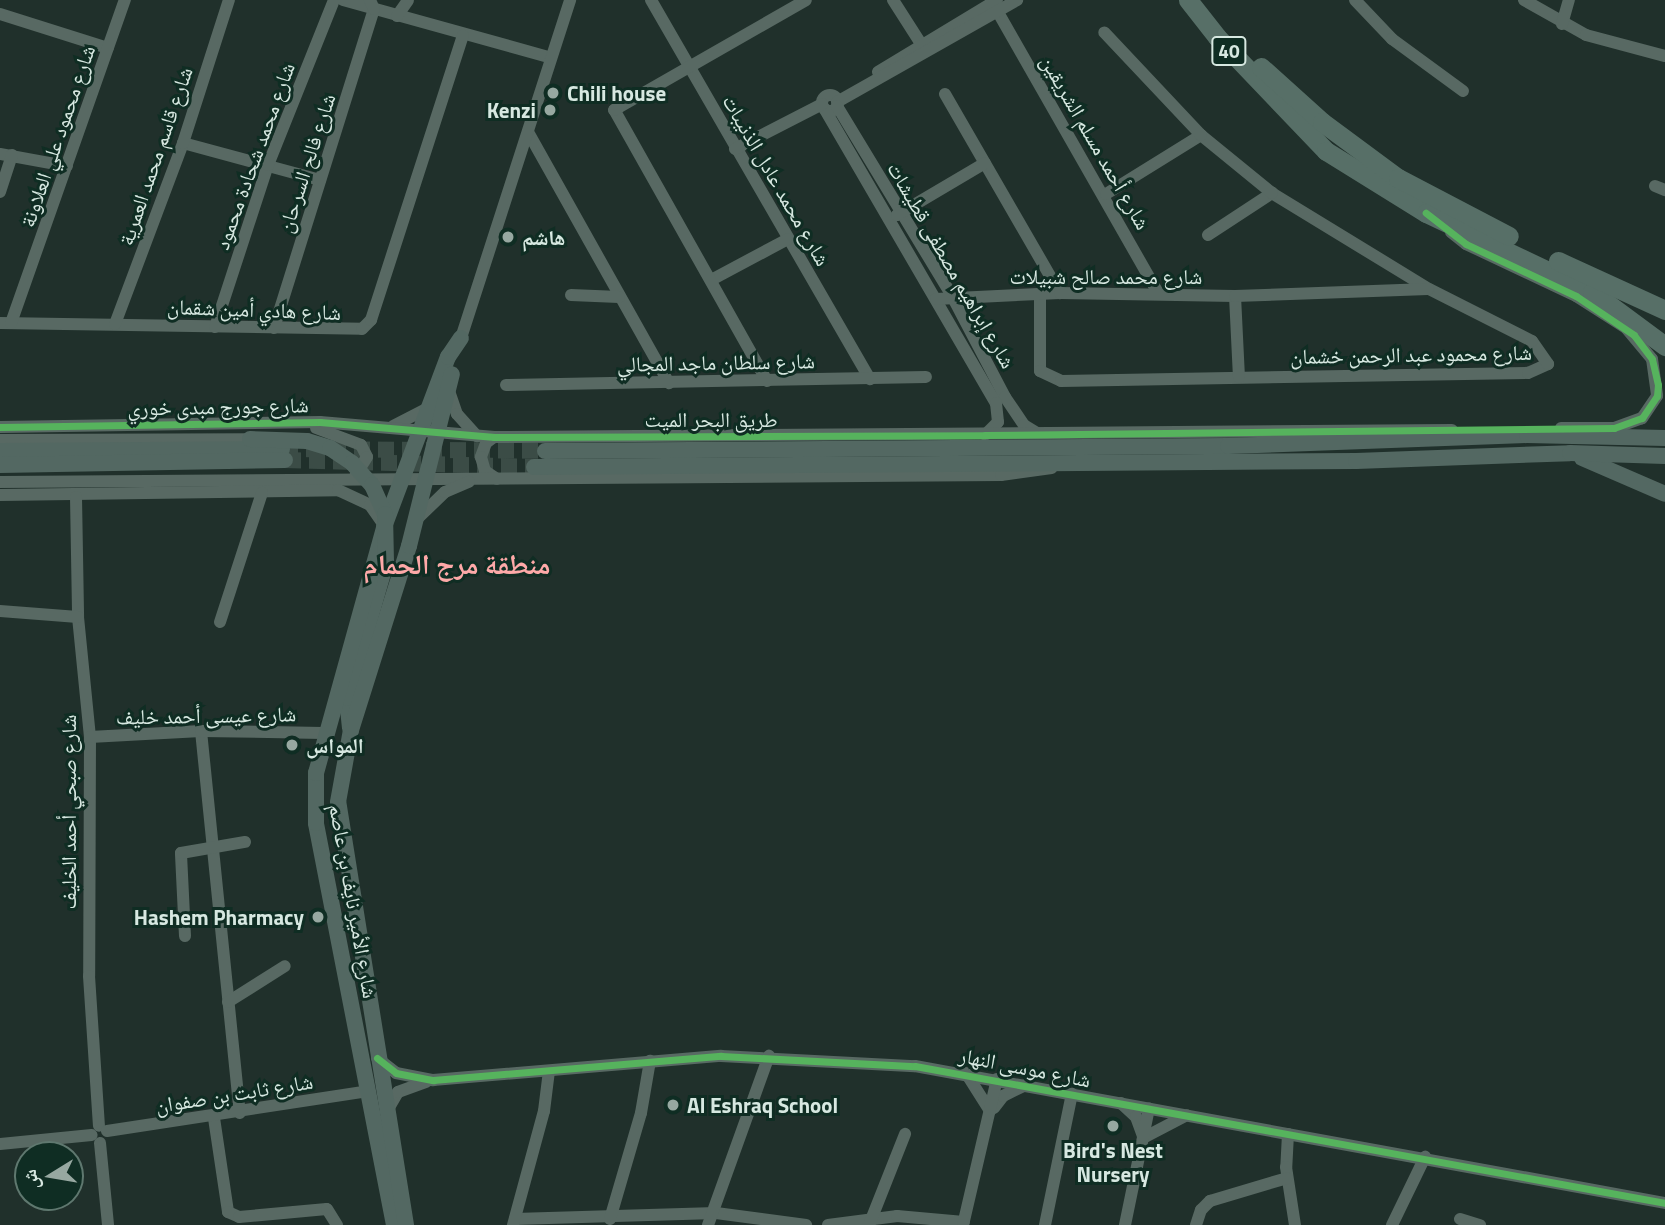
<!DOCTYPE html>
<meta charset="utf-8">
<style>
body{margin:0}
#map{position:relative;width:1665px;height:1225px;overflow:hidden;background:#20302b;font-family:"Titillium Web","Noto Naskh Arabic",sans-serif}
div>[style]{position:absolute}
.major-tunnel>*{height:16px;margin-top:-8px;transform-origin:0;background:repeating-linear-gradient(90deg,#3b4c46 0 16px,transparent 0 24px)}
.minor>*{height:12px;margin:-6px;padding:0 6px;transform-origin:6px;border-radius:6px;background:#586963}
.minor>.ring{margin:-6px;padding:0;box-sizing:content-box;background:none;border:12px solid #586963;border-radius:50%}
.major>*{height:16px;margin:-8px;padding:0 8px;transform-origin:8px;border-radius:8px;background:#536862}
.highway>*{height:19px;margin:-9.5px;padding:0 9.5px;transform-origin:9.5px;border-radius:9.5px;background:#576f67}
.major-bridge>*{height:16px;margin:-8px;padding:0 8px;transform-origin:8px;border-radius:8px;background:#536862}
.cycleway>*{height:7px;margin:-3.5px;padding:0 3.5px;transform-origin:3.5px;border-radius:3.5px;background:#56b35d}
.dots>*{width:19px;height:19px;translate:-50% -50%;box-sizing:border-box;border:4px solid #0f2d23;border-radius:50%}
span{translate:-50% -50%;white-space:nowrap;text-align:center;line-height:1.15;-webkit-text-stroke:6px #0f2d23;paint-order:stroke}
.shield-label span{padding:2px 5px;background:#0f2d23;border:2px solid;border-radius:5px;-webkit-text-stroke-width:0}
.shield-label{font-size:19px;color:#d7e8e1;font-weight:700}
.poi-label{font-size:21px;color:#d7e8e1;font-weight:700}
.left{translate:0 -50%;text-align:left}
.right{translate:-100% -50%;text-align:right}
.street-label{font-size:21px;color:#d7e8e1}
.district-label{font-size:28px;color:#fda9a8;font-weight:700}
.north{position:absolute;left:14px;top:1141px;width:70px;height:70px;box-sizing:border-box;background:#0f2d23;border:2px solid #5f786f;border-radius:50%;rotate:259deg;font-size:19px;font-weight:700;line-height:28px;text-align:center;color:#d7e8e1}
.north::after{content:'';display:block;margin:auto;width:24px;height:32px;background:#97a8a1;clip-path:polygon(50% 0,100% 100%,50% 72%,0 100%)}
</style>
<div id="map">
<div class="major-tunnel">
<div style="left:282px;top:449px;width:263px;rotate:0.4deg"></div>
<div style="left:285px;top:460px;width:249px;rotate:1.6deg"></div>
</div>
<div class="minor">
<div style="left:343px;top:0;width:214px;rotate:15.5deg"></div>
<div style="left:651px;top:0;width:438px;rotate:60deg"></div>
<div style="left:893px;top:0;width:59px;rotate:57.4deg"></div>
<div style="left:991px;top:0;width:337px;rotate:60.3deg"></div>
<div style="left:1355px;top:0;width:54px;rotate:46.5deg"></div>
<div style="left:1392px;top:39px;width:88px;rotate:36.2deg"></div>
<div style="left:1524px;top:0;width:71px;rotate:29.4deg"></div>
<div style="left:1586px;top:35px;width:82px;rotate:14.9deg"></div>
<div style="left:0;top:14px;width:113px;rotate:17.5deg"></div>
<div style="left:397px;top:16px;width:19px;rotate:-55deg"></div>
<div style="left:1562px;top:24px;width:25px;rotate:-74deg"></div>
<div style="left:878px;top:72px;width:139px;rotate:-31.2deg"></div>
<div style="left:945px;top:94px;width:230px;rotate:60deg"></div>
<div class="ring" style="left:822px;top:95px;width:4px;height:4px"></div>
<div style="left:837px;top:102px;width:207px;rotate:-29.5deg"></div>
<div style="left:837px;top:106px;width:222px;rotate:58.8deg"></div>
<div style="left:952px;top:296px;width:114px;rotate:62.3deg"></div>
<div style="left:1005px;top:397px;width:34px;rotate:56deg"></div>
<div style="left:1024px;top:425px;width:15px;rotate:32deg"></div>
<div style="left:824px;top:108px;width:341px;rotate:59.8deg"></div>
<div style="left:996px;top:403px;width:19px;rotate:84deg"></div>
<div style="left:998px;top:422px;width:18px;rotate:135deg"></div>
<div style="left:528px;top:132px;width:288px;rotate:60.7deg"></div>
<div style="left:183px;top:143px;width:142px;rotate:15.1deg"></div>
<div style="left:735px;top:149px;width:98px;rotate:-27.3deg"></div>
<div style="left:0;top:154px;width:68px;rotate:10.2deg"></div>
<div style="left:1655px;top:186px;width:11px;rotate:22deg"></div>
<div style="left:0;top:192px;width:39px;rotate:-72deg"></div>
<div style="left:1106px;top:194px;width:112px;rotate:-31.8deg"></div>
<div style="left:897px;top:215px;width:102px;rotate:-30.6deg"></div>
<div style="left:1451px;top:232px;width:19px;rotate:39deg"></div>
<div style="left:1466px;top:244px;width:122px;rotate:25.3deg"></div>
<div style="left:1576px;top:296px;width:59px;rotate:32.6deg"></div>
<div style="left:1626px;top:328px;width:40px;rotate:50deg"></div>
<div style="left:1652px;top:359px;width:37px;rotate:82deg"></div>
<div style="left:1657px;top:396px;width:27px;rotate:124deg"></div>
<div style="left:1642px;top:418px;width:30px;rotate:160deg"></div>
<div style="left:1614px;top:428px;width:53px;rotate:180deg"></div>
<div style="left:1208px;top:235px;width:77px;rotate:-33.3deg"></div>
<div style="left:713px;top:279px;width:85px;rotate:-28.1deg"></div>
<div style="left:571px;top:295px;width:48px;rotate:2.4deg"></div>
<div style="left:1040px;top:296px;width:75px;rotate:90deg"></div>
<div style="left:1040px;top:371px;width:23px;rotate:25deg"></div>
<div style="left:1061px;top:381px;width:467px;rotate:-1deg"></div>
<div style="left:1528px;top:373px;width:22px;rotate:-24deg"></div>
<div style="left:1548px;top:364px;width:28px;rotate:-125deg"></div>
<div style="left:1532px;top:341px;width:115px;rotate:-153.2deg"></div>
<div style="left:1429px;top:289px;width:184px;rotate:-148.6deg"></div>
<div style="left:1272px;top:193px;width:92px;rotate:-140.8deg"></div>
<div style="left:1201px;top:135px;width:141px;rotate:-133.3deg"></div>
<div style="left:1235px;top:296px;width:81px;rotate:87.2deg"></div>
<div style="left:936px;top:299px;width:124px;rotate:-2.8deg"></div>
<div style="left:1060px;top:293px;width:175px;rotate:1deg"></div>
<div style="left:1235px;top:296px;width:193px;rotate:-2.1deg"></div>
<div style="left:0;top:323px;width:362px;rotate:0.9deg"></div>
<div style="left:362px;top:329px;width:13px;rotate:-45deg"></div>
<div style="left:371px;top:320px;width:299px;rotate:-72.1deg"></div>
<div style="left:11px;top:323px;width:343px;rotate:-70.6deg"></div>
<div style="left:115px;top:324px;width:193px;rotate:-69.4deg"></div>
<div style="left:183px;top:143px;width:150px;rotate:-72.2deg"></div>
<div style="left:215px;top:327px;width:170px;rotate:-71.9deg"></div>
<div style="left:268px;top:165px;width:178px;rotate:-68.2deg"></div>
<div style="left:274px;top:328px;width:334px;rotate:-72.6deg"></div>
<div style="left:374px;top:9px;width:10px;rotate:-114deg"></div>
<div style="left:461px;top:338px;width:355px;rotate:-72.1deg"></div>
<div style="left:767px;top:381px;width:311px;rotate:-119.4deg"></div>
<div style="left:614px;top:110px;width:221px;rotate:-29.8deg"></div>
<div style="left:506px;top:385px;width:420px;rotate:-1.1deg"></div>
<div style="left:449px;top:391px;width:24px;rotate:71deg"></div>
<div style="left:457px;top:414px;width:30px;rotate:48deg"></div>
<div style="left:393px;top:426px;width:42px;rotate:-27.2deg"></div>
<div style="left:0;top:427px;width:320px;rotate:-0.9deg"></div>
<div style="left:320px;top:422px;width:175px;rotate:4.9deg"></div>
<div style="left:494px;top:437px;width:958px;rotate:-0.42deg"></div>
<div style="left:316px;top:428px;width:48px;rotate:20.7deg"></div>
<div style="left:361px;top:445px;width:13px;rotate:63deg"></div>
<div style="left:367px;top:457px;width:22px;rotate:122deg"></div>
<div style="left:494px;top:437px;width:10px;rotate:143deg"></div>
<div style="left:486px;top:443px;width:15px;rotate:110deg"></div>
<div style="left:481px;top:457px;width:15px;rotate:74deg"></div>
<div style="left:485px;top:471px;width:14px;rotate:34deg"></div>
<div style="left:0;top:440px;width:250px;rotate:-0.2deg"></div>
<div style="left:0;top:482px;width:1001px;rotate:-0.4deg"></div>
<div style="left:1001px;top:475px;width:51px;rotate:-7.8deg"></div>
<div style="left:0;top:495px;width:338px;rotate:-0.8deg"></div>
<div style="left:338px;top:490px;width:35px;rotate:25deg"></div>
<div style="left:370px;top:505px;width:21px;rotate:55deg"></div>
<div style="left:76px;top:497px;width:120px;rotate:89deg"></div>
<div style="left:78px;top:617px;width:121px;rotate:84.3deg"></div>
<div style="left:90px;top:737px;width:239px;rotate:90.2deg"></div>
<div style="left:89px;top:976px;width:150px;rotate:86.2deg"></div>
<div style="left:417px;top:519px;width:39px;rotate:-44deg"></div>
<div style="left:445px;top:492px;width:26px;rotate:-23deg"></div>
<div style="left:0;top:611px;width:78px;rotate:4.4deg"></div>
<div style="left:220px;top:622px;width:136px;rotate:-72deg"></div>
<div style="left:201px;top:731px;width:384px;rotate:84.2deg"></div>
<div style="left:90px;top:737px;width:111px;rotate:-3.1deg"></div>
<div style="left:201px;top:731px;width:122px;rotate:0.9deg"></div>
<div style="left:185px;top:936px;width:83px;rotate:-92.8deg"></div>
<div style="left:181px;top:853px;width:65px;rotate:-9.8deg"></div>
<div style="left:228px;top:1002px;width:67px;rotate:-32.3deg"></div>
<div style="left:377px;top:1058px;width:24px;rotate:38deg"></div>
<div style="left:396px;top:1073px;width:38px;rotate:11deg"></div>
<div style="left:433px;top:1080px;width:289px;rotate:-4.8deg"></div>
<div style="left:721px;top:1056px;width:194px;rotate:3deg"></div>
<div style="left:915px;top:1066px;width:762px;rotate:10.35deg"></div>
<div style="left:966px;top:1073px;width:45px;rotate:57.7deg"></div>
<div style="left:1121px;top:1103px;width:21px;rotate:43deg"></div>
<div style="left:1136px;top:1117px;width:20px;rotate:70deg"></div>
<div style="left:994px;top:1108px;width:15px;rotate:-53deg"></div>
<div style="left:1003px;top:1096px;width:25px;rotate:-26deg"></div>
<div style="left:387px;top:1111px;width:22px;rotate:-60deg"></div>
<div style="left:398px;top:1092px;width:30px;rotate:-20deg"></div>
<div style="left:214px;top:1118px;width:95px;rotate:81.5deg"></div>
<div style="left:228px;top:1212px;width:12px;rotate:24deg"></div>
<div style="left:239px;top:1217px;width:88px;rotate:-5.2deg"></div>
<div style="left:327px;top:1209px;width:19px;rotate:58deg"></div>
<div style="left:107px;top:1131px;width:264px;rotate:-8.7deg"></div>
<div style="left:1288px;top:1134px;width:33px;rotate:93deg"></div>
<div style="left:1286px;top:1167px;width:59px;rotate:81.2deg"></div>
<div style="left:1145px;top:1137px;width:47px;rotate:-27.6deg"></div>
<div style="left:100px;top:1143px;width:82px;rotate:84.4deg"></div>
<div style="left:0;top:1144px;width:92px;rotate:-5.6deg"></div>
<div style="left:515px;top:1219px;width:201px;rotate:-1.7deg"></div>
<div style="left:716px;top:1213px;width:91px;rotate:7.6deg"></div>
<div style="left:610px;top:1219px;width:110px;rotate:-73.7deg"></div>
<div style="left:641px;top:1113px;width:53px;rotate:-80.2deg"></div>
<div style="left:1460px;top:1219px;width:21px;rotate:17deg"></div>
<div style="left:513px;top:1225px;width:118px;rotate:-74.8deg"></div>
<div style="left:544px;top:1111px;width:40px;rotate:-82.9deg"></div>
<div style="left:708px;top:1225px;width:180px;rotate:-70.2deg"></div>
<div style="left:828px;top:1225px;width:70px;rotate:-7.4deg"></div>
<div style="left:897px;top:1216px;width:67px;rotate:5.1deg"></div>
<div style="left:869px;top:1225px;width:98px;rotate:-68.4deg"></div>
<div style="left:963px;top:1225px;width:150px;rotate:-76.9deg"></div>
<div style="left:1045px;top:1225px;width:134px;rotate:-78.4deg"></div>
<div style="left:1125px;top:1225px;width:119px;rotate:-78.4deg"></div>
<div style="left:1196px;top:1225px;width:16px;rotate:-72deg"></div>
<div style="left:1201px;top:1210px;width:13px;rotate:-45deg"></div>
<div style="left:1210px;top:1201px;width:80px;rotate:-16.6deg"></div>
<div style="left:1392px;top:1225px;width:76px;rotate:-64.1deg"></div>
</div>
<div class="major">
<div style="left:0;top:451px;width:282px;rotate:-0.4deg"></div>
<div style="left:545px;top:451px;width:683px;rotate:-0.42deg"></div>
<div style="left:1228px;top:446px;width:299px;rotate:-2.1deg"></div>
<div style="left:1527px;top:435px;width:138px;rotate:1.2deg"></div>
<div style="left:1582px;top:458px;width:90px;rotate:23.4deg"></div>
<div style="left:0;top:465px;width:285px;rotate:-1deg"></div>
<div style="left:534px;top:467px;width:822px;rotate:-0.42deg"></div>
<div style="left:1356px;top:461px;width:214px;rotate:-2.1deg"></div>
<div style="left:1570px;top:453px;width:95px;rotate:1.8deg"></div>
<div style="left:350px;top:728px;width:30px;rotate:-96deg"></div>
<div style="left:347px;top:698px;width:141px;rotate:-73.9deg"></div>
<div style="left:394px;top:1225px;width:409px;rotate:-101deg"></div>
<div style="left:316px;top:823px;width:50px;rotate:-90deg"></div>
<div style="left:316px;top:773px;width:255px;rotate:-74.5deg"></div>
<div style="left:384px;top:527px;width:182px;rotate:-69.4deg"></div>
<div style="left:448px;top:357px;width:23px;rotate:-56deg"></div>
<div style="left:406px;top:1225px;width:428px;rotate:-99.1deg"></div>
<div style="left:338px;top:802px;width:73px;rotate:-79.8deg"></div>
<div style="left:351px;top:730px;width:193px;rotate:-72.5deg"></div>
<div style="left:409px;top:546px;width:177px;rotate:-76deg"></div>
</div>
<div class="highway">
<div style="left:1188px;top:0;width:47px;rotate:51.9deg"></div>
<div style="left:1217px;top:37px;width:158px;rotate:46.3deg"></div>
<div style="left:1326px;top:151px;width:118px;rotate:31.8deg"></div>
<div style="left:1426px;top:213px;width:184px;rotate:25.4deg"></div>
<div style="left:1592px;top:292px;width:91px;rotate:36.5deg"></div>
<div style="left:1261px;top:67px;width:82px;rotate:42deg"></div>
<div style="left:1322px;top:122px;width:94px;rotate:36.4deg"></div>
<div style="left:1398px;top:178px;width:125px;rotate:27.6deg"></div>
<div style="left:1558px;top:261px;width:118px;rotate:24.6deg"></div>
</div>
<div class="major-bridge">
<div style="left:250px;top:439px;width:57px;rotate:2deg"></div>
<div style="left:307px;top:441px;width:24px;rotate:17deg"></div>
<div style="left:330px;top:448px;width:27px;rotate:34deg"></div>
<div style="left:352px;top:463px;width:30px;rotate:48deg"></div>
<div style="left:372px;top:485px;width:32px;rotate:66deg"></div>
<div style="left:385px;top:514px;width:49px;rotate:88.8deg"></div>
</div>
<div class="cycleway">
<div style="left:0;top:427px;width:320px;rotate:-0.9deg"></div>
<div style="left:320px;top:422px;width:175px;rotate:4.9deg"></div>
<div style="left:494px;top:437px;width:491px;rotate:-0.2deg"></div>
<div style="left:985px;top:435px;width:629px;rotate:-0.64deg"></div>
<div style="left:1614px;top:428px;width:30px;rotate:-20deg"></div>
<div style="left:1642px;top:418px;width:27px;rotate:-56deg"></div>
<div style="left:1657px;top:396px;width:11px;rotate:-85deg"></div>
<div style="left:1658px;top:385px;width:27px;rotate:-103deg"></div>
<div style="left:1652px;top:359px;width:30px;rotate:-127deg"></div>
<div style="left:1634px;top:335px;width:70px;rotate:-146.1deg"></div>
<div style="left:1576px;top:296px;width:122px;rotate:-154.7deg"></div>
<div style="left:1466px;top:244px;width:51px;rotate:-142.2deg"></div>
<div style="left:377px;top:1058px;width:24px;rotate:38deg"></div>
<div style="left:396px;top:1073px;width:38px;rotate:11deg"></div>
<div style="left:433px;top:1080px;width:289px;rotate:-4.8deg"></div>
<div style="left:721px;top:1056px;width:194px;rotate:3deg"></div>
<div style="left:915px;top:1066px;width:762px;rotate:10.35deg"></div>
</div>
<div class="dots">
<div style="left:553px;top:93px;background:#97a8a1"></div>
<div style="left:550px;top:110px;background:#97a8a1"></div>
<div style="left:508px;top:237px;background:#97a8a1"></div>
<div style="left:292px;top:745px;background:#97a8a1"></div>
<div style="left:318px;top:917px;background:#97a8a1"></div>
<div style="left:673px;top:1105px;background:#97a8a1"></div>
<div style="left:1113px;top:1126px;background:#97a8a1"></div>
</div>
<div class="shield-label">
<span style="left:1229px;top:51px">40</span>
</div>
<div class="poi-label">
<span class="left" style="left:567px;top:93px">Chili house</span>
<span class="right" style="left:536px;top:110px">Kenzi</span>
<span class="left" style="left:522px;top:237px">هاشم</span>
<span class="left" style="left:306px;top:745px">المواس</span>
<span class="right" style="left:304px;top:917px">Hashem Pharmacy</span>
<span class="left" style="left:687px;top:1105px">Al Eshraq School</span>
<span style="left:1113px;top:1162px">Bird's Nest<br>Nursery</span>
</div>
<div class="street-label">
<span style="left:57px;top:136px;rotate:-71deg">شارع محمود علي العلاونة</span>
<span style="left:1096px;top:142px;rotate:60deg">شارع أحمد مسلم الشريقين</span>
<span style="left:155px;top:156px;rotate:-71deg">شارع قاسم محمد العمرية</span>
<span style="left:254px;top:156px;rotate:-70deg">شارع محمد شحادة محمود</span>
<span style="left:306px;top:163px;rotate:-72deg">شارع فالح السرحان</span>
<span style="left:777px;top:180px;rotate:60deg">شارع محمد عادل الذنيبات</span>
<span style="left:952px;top:265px;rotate:60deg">شارع إبراهيم مصطفى قطيشات</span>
<span style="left:1106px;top:276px">شارع محمد صالح شبيلات</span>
<span style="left:254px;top:309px;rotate:2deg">شارع هادي أمين شقمان</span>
<span style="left:1411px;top:354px;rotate:-1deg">شارع محمود عبد الرحمن خشمان</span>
<span style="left:716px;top:362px;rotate:-1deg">شارع سلطان ماجد المجالي</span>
<span style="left:218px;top:406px;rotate:-1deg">شارع جورج مبدى خوري</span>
<span style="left:711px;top:419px">طريق البحر الميت</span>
<span style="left:206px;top:715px;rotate:-1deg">شارع عيسى أحمد خليف</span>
<span style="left:68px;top:812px;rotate:-90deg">شارع صبحي أحمد الخليف</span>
<span style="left:354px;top:901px;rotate:80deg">شارع الأمير نايف بن عاصم</span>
<span style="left:1025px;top:1067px;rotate:11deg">شارع موسى النهار</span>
<span style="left:234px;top:1093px;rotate:-9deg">شارع ثابت بن صفوان</span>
</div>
<div class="district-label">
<span style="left:457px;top:564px">منطقة مرج الحمام</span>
</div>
<div class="north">ش</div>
</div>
